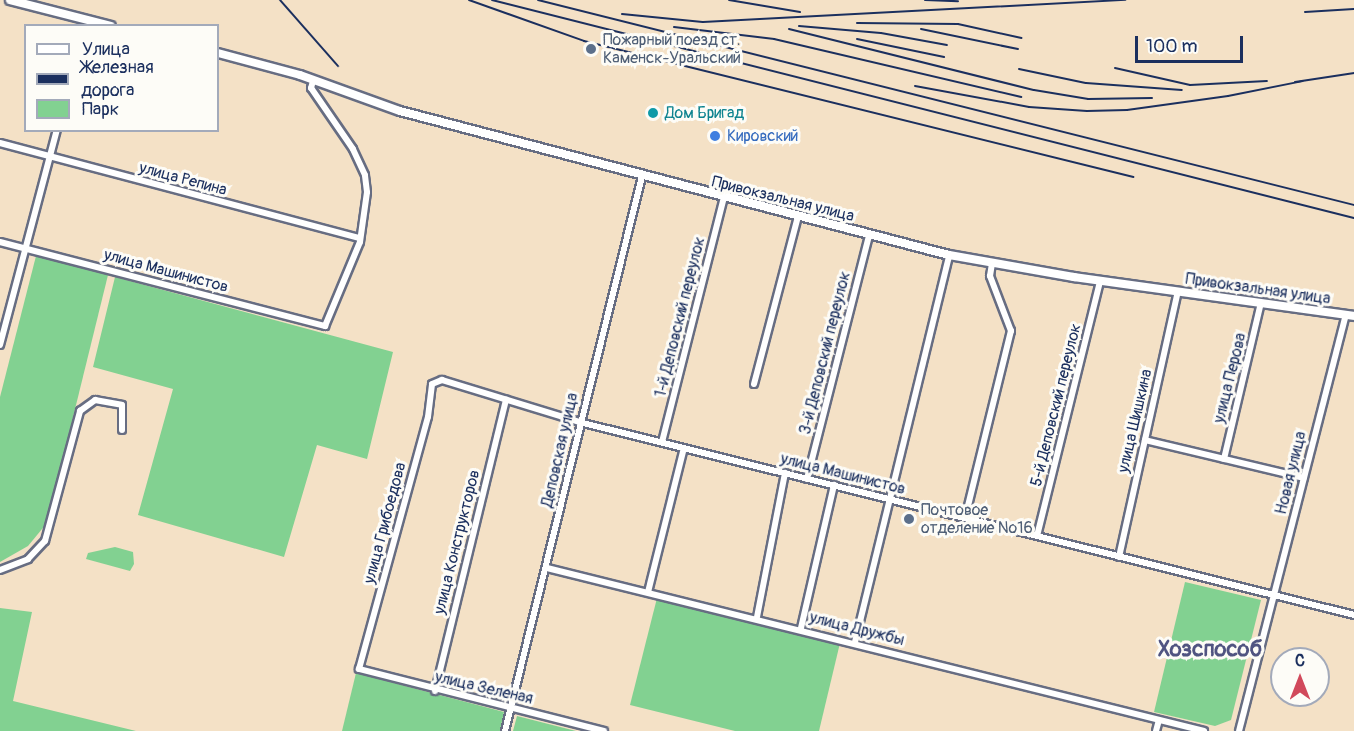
<!DOCTYPE html>
<meta charset="utf-8">
<style>
body{margin:0}
#map{position:relative;width:1354px;height:731px;overflow:hidden;background:#f4e1c6;font-family:Pangolin,sans-serif}
div>[style]{position:absolute}
.green>*{inset:0;background:#82d191}
.roads{filter:drop-shadow(2px 0 #676d82) drop-shadow(-2px 0 #676d82) drop-shadow(0 2px #676d82) drop-shadow(0 -2px #676d82)}
.minor>*{height:6px;margin:-3px;padding:0 3px;transform-origin:3px;border-radius:3px;background:#fff}
.tertiary>*{height:8px;margin:-4px;padding:0 4px;transform-origin:4px;border-radius:4px;background:#fff}
.rail>*{height:2px;margin:-1px;padding:0 1px;transform-origin:1px;border-radius:1px;background:#1b2f5e}
.dots>*{width:16px;height:16px;translate:-50% -50%;box-sizing:border-box;border:3px solid #fdfcf7;border-radius:50%}
span{translate:-50% -50%;white-space:nowrap;text-align:center;line-height:1.15;-webkit-text-stroke:6px #fdfcf7;paint-order:stroke}
.service-label{font-size:16px;color:#4e5e75}
.left{translate:0 -50%;text-align:left}
.culture-label{font-size:16px;color:#0d838f}
.shop-label{font-size:16px;color:#366cbe}
.street-label{font-size:16px;color:#1b2f5e}
.district-label{font-size:22px;color:#505481;font-weight:700}
.legend{position:absolute;left:24px;top:24px;width:195px;height:108px;box-sizing:border-box;background:#fdfcf7;border:2px solid #a3aaba;margin:0;padding:8px 10px;list-style:none;font-size:18px;color:#1b2f5e}
.legend li{display:flex;align-items:center;gap:12px;height:30px}
.legend b{width:30px;border:2px solid #a3aaba}
.north{position:absolute;left:1270px;top:647px;width:60px;height:60px;box-sizing:border-box;background:#fdfcf7;border:2px solid #a3aaba;border-radius:50%;rotate:0deg;font-size:16px;font-weight:700;line-height:24px;text-align:center;color:#1b2f5e}
.north::after{content:'';display:block;margin:auto;width:21px;height:27px;background:#d1495b;clip-path:polygon(50% 0,100% 100%,50% 72%,0 100%)}
.scale{position:absolute;left:1135px;top:36px;width:108px;height:27px;box-sizing:border-box;border:3px solid #1b2f5e;border-top:0;padding-left:8px;font-size:18px;line-height:21px;white-space:nowrap;color:#1b2f5e;-webkit-text-stroke:4px #fdfcf7;paint-order:stroke}
</style>
<div id="map">
<div class="green">
<div style="clip-path:polygon(36px 256px,108px 275px,47px 523px,28px 546px,0 562px,0 397px)"></div>
<div style="clip-path:polygon(115px 277px,393px 352px,367px 459px,317px 445px,284px 557px,138px 515px,173px 389px,93px 367px)"></div>
<div style="clip-path:polygon(115px 547px,133px 552px,134px 564px,130px 571px,86px 559px,88px 553px)"></div>
<div style="clip-path:polygon(1185px 582px,1261px 600px,1231px 720px,1215px 726px,1154px 712px)"></div>
<div style="clip-path:polygon(657px 598px,840px 643px,819px 731px,735px 731px,630px 705px)"></div>
<div style="clip-path:polygon(0 608px,32px 612px,13px 701px,136px 731px,0 731px)"></div>
<div style="clip-path:polygon(356px 673px,504px 712px,500px 731px,342px 731px)"></div>
<div style="clip-path:polygon(517px 716px,576px 731px,513px 731px)"></div>
</div>
<div class="roads">
<div class="minor">
<div style="left:0;top:143px;width:372px;rotate:14.8deg"></div>
<div style="left:0;top:242px;width:336px;rotate:14.5deg"></div>
<div style="left:325px;top:326px;width:91px;rotate:-67.4deg"></div>
<div style="left:360px;top:242px;width:50px;rotate:-82deg"></div>
<div style="left:367px;top:192px;width:17px;rotate:-97deg"></div>
<div style="left:365px;top:175px;width:29px;rotate:-115deg"></div>
<div style="left:353px;top:149px;width:74px;rotate:-124.5deg"></div>
<div style="left:311px;top:88px;width:7px;rotate:-74deg"></div>
<div style="left:0;top:345px;width:222px;rotate:-75.2deg"></div>
<div style="left:754px;top:384px;width:174px;rotate:-75.3deg"></div>
<div style="left:1145px;top:440px;width:163px;rotate:13.4deg"></div>
<div style="left:662px;top:442px;width:253px;rotate:-75.8deg"></div>
<div style="left:1224px;top:459px;width:160px;rotate:-76.7deg"></div>
<div style="left:807px;top:479px;width:252px;rotate:-75.7deg"></div>
<div style="left:965px;top:518px;width:193px;rotate:-76.2deg"></div>
<div style="left:1011px;top:331px;width:59px;rotate:-110.9deg"></div>
<div style="left:990px;top:276px;width:13px;rotate:-81deg"></div>
<div style="left:1037px;top:536px;width:263px;rotate:-76.1deg"></div>
<div style="left:1119px;top:557px;width:272px;rotate:-77.5deg"></div>
<div style="left:547px;top:568px;width:677px;rotate:13.93deg"></div>
<div style="left:0;top:570px;width:30px;rotate:-21deg"></div>
<div style="left:28px;top:559px;width:25px;rotate:-47deg"></div>
<div style="left:45px;top:541px;width:135px;rotate:-74.9deg"></div>
<div style="left:80px;top:411px;width:19px;rotate:-36deg"></div>
<div style="left:95px;top:400px;width:27px;rotate:10deg"></div>
<div style="left:122px;top:405px;width:25px;rotate:90deg"></div>
<div style="left:648px;top:592px;width:148px;rotate:-76deg"></div>
<div style="left:757px;top:617px;width:147px;rotate:-79deg"></div>
<div style="left:801px;top:628px;width:147px;rotate:-77deg"></div>
<div style="left:855px;top:642px;width:398px;rotate:-76.3deg"></div>
<div style="left:435px;top:691px;width:300px;rotate:-76.3deg"></div>
<div style="left:505px;top:731px;width:572px;rotate:-76.13deg"></div>
<div style="left:604px;top:731px;width:253px;rotate:-165.8deg"></div>
<div style="left:359px;top:669px;width:261px;rotate:-74.7deg"></div>
<div style="left:428px;top:417px;width:33px;rotate:-83deg"></div>
<div style="left:432px;top:384px;width:11px;rotate:-22deg"></div>
<div style="left:442px;top:380px;width:143px;rotate:17deg"></div>
<div style="left:579px;top:422px;width:799px;rotate:13.98deg"></div>
<div style="left:1156px;top:731px;width:11px;rotate:-75deg"></div>
<div style="left:1239px;top:731px;width:430px;rotate:-75.6deg"></div>
</div>
<div class="tertiary">
<div style="left:10px;top:0;width:104px;rotate:14.4deg"></div>
<div style="left:218px;top:53px;width:85px;rotate:15deg"></div>
<div style="left:300px;top:75px;width:106px;rotate:19.8deg"></div>
<div style="left:400px;top:111px;width:568px;rotate:14.7deg"></div>
<div style="left:949px;top:255px;width:127px;rotate:10deg"></div>
<div style="left:1074px;top:277px;width:283px;rotate:7.9deg"></div>
</div>
</div>
<div class="rail">
<div style="left:280px;top:0;width:88px;rotate:48.7deg"></div>
<div style="left:469px;top:0;width:122px;rotate:19.6deg"></div>
<div style="left:584px;top:41px;width:566px;rotate:13.91deg"></div>
<div style="left:492px;top:0;width:889px;rotate:14.19deg"></div>
<div style="left:538px;top:0;width:841px;rotate:14.1deg"></div>
<div style="left:729px;top:0;width:72px;rotate:9.6deg"></div>
<div style="left:925px;top:0;width:33px;rotate:2deg"></div>
<div style="left:1305px;top:12px;width:49px;rotate:-3.5deg"></div>
<div style="left:622px;top:14px;width:81px;rotate:5.6deg"></div>
<div style="left:703px;top:22px;width:423px;rotate:-3deg"></div>
<div style="left:857px;top:23px;width:101px;rotate:0.6deg"></div>
<div style="left:958px;top:24px;width:65px;rotate:12.5deg"></div>
<div style="left:799px;top:26px;width:82px;rotate:4.9deg"></div>
<div style="left:881px;top:33px;width:67px;rotate:10.3deg"></div>
<div style="left:674px;top:27px;width:101px;rotate:6.8deg"></div>
<div style="left:774px;top:39px;width:254px;rotate:13.2deg"></div>
<div style="left:789px;top:29px;width:252px;rotate:14deg"></div>
<div style="left:1034px;top:90px;width:55px;rotate:9.5deg"></div>
<div style="left:1088px;top:99px;width:64px;rotate:-0.9deg"></div>
<div style="left:921px;top:29px;width:99px;rotate:11.7deg"></div>
<div style="left:857px;top:39px;width:89px;rotate:11.7deg"></div>
<div style="left:1115px;top:68px;width:77px;rotate:12.8deg"></div>
<div style="left:1190px;top:85px;width:77px;rotate:-3deg"></div>
<div style="left:1019px;top:69px;width:68px;rotate:11.8deg"></div>
<div style="left:1086px;top:83px;width:96px;rotate:4.2deg"></div>
<div style="left:1295px;top:82px;width:60px;rotate:-8.7deg"></div>
<div style="left:915px;top:86px;width:116px;rotate:10.4deg"></div>
<div style="left:1029px;top:107px;width:58px;rotate:3.9deg"></div>
<div style="left:1087px;top:111px;width:40px;rotate:-1.4deg"></div>
<div style="left:1127px;top:110px;width:102px;rotate:-7.9deg"></div>
<div style="left:1228px;top:96px;width:76px;rotate:-11.3deg"></div>
</div>
<div class="dots">
<div style="left:591px;top:49px;background:#5c6f8a"></div>
<div style="left:653px;top:113px;background:#0f9aa8"></div>
<div style="left:715px;top:136px;background:#3f7fe0"></div>
<div style="left:909px;top:519px;background:#5c6f8a"></div>
</div>
<div class="service-label">
<span class="left" style="left:603px;top:49px">Пожарный поезд ст.<br>Каменск-Уральский</span>
<span class="left" style="left:921px;top:519px">Почтовое<br>отделение №16</span>
</div>
<div class="culture-label">
<span class="left" style="left:665px;top:113px">Дом Бригад</span>
</div>
<div class="shop-label">
<span class="left" style="left:727px;top:136px">Кировский</span>
</div>
<div class="street-label">
<span style="left:183px;top:179px;rotate:15deg">улица Репина</span>
<span style="left:783px;top:199px;rotate:14deg">Привокзальная улица</span>
<span style="left:166px;top:271px;rotate:15deg">улица Машинистов</span>
<span style="left:1258px;top:289px;rotate:8deg">Привокзальная улица</span>
<span style="left:680px;top:317px;rotate:-76deg">1-й Деповский переулок</span>
<span style="left:825px;top:353px;rotate:-76deg">3-й Деповский переулок</span>
<span style="left:1230px;top:378px;rotate:-76deg">улица Перова</span>
<span style="left:1056px;top:405px;rotate:-76deg">5-й Деповский переулок</span>
<span style="left:1135px;top:421px;rotate:-77deg">улица Шишкина</span>
<span style="left:560px;top:450px;rotate:-77deg">Деповская улица</span>
<span style="left:1291px;top:473px;rotate:-76deg">Новая улица</span>
<span style="left:843px;top:474px;rotate:14deg">улица Машинистов</span>
<span style="left:385px;top:523px;rotate:-75deg">улица Грибоедова</span>
<span style="left:457px;top:542px;rotate:-76deg">улица Конструкторов</span>
<span style="left:857px;top:629px;rotate:14deg">улица Дружбы</span>
<span style="left:484px;top:688px;rotate:13deg">улица Зеленая</span>
</div>
<div class="district-label">
<span style="left:1210px;top:650px">Хозспособ</span>
</div>
<ul class="legend">
<li><b style="height:8px;background:#fff"></b>Улица</li>
<li><b style="height:8px;background:#1b2f5e"></b>Железная дорога</li>
<li><b style="height:16px;background:#82d191"></b>Парк</li>
</ul>
<div class="north">С</div>
<div class="scale">100 m</div>
</div>
